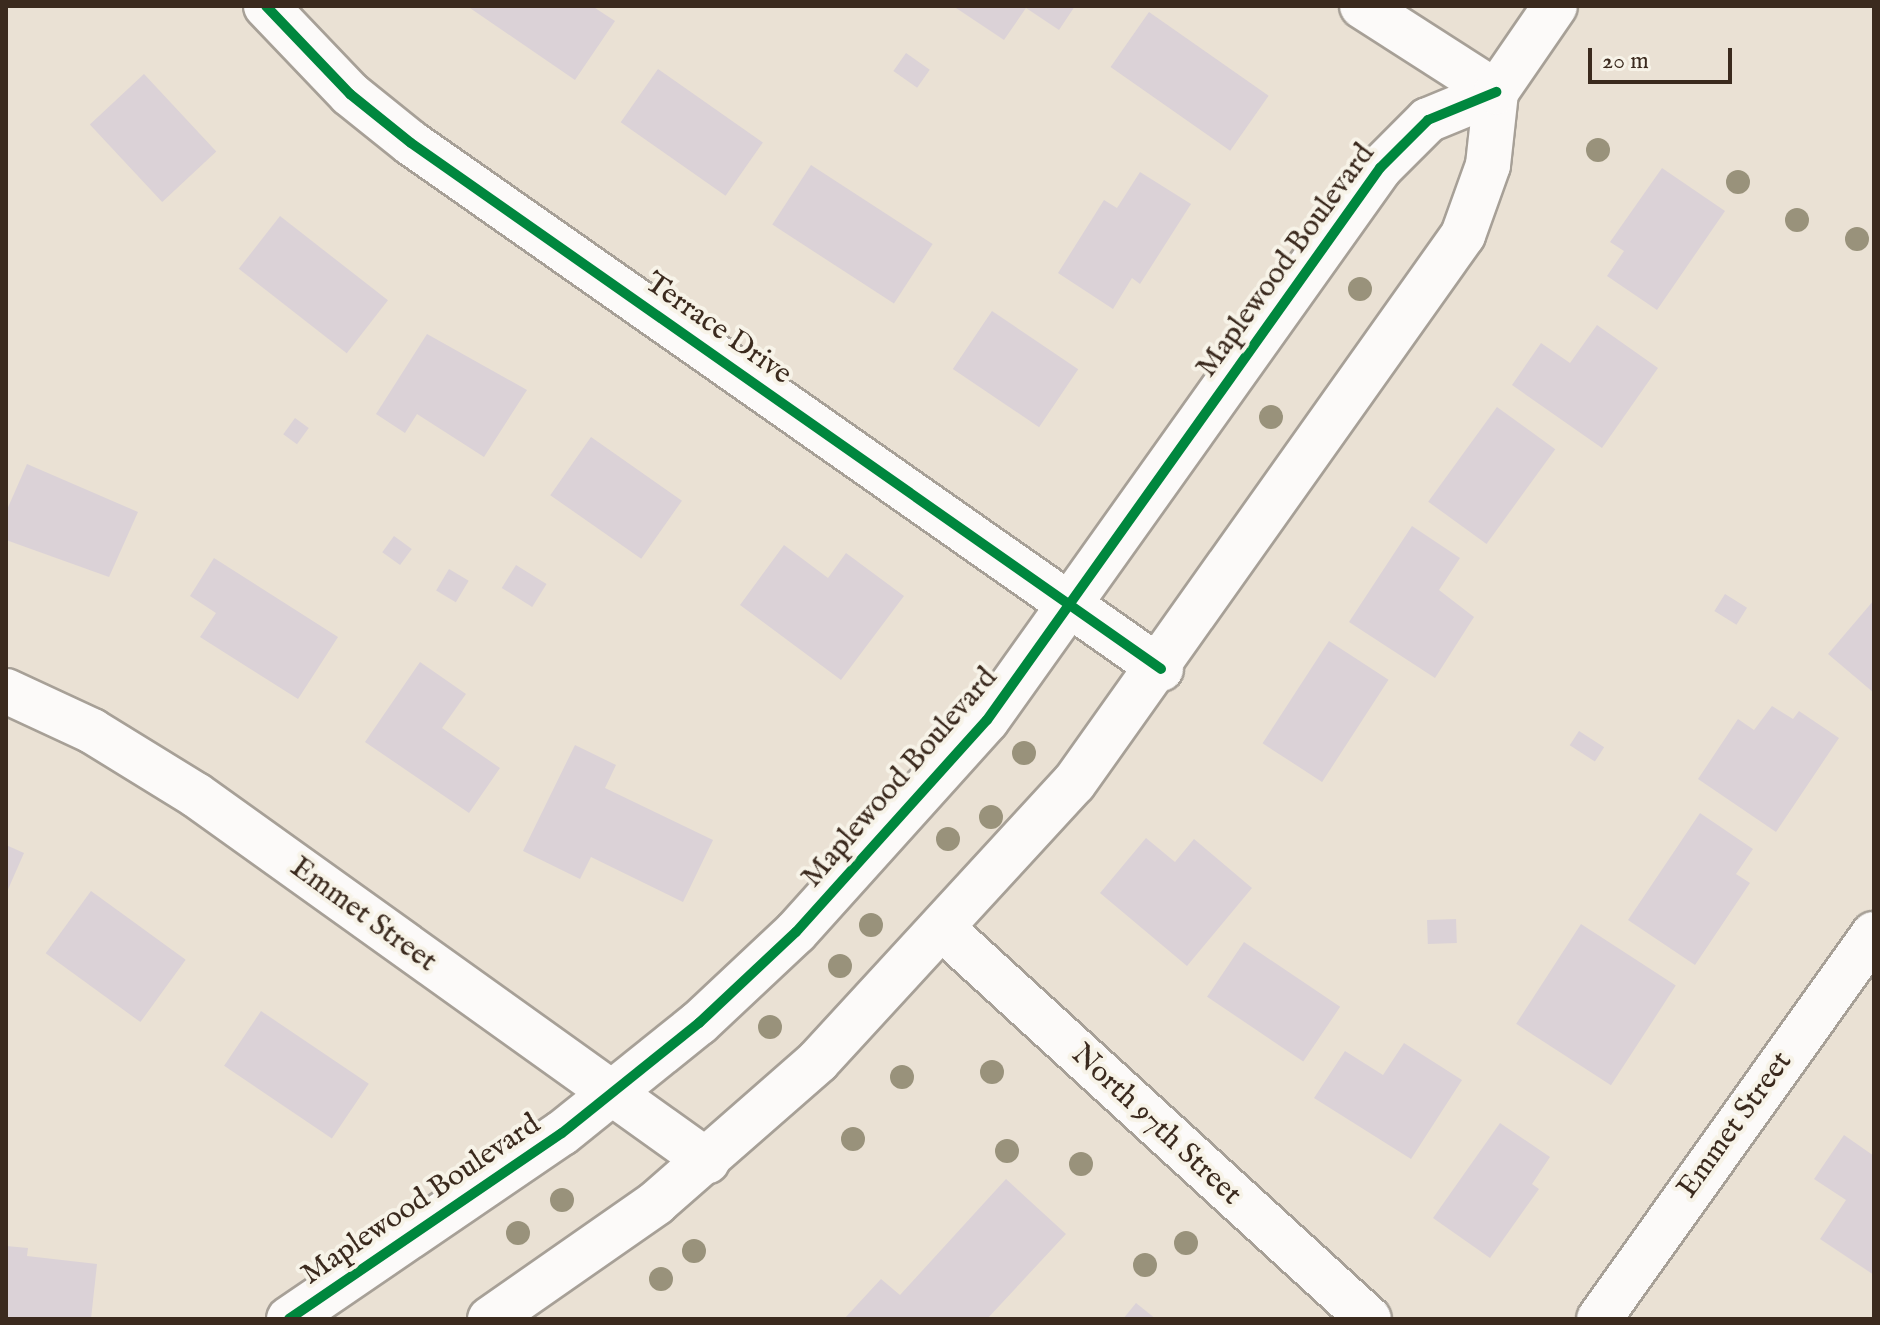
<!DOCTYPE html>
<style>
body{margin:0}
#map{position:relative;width:1880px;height:1325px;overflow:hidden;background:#eae1d4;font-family:"IM FELL English",serif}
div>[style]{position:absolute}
.building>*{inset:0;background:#dbd2d7;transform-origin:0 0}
.roads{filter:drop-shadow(2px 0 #a7a097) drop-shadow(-2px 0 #a7a097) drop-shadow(0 2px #a7a097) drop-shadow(0 -2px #a7a097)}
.street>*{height:44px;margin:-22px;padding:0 22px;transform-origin:22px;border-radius:22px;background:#fcfaf9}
.secondary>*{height:44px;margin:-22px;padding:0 22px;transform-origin:22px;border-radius:22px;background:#fcfaf9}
.cycleway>*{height:10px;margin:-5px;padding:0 5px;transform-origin:5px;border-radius:5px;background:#00873e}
.trees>*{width:24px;height:24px;margin:-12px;border-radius:50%;background:#99927b}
span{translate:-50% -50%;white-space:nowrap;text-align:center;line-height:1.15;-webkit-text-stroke:8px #f7f3e8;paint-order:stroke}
.street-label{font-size:30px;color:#3b2a1e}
.frame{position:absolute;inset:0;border:8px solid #3b2a1e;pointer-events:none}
.scale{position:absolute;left:1588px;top:48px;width:144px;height:36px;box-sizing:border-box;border:4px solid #3b2a1e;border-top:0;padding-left:10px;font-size:24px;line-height:28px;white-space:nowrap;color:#3b2a1e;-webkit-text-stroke:6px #f7f3e8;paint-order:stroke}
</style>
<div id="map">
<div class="building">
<div style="clip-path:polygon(467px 6px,592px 6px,615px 21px,575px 80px)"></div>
<div style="clip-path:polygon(953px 6px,1075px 6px,1059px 30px,1026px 8px,1004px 40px)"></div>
<div style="left:1149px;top:12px;width:146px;height:67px;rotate:35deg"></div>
<div style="left:906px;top:53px;width:29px;height:22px;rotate:35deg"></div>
<div style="left:658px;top:69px;width:128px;height:65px;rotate:35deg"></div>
<div style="left:144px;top:74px;width:106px;height:74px;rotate:47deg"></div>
<div style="left:811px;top:165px;width:145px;height:71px;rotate:33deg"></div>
<div style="clip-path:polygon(1662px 168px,1725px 211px,1657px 310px,1607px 276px,1624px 251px,1610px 242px)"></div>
<div style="clip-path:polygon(1140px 172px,1191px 204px,1140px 284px,1132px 278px,1113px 309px,1058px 273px,1104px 200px,1117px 208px)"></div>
<div style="left:280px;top:216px;width:137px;height:67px;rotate:38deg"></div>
<div style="left:992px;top:311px;width:104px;height:70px;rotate:34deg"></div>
<div style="clip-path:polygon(1597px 325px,1658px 368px,1602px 448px,1512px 385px,1541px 343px,1570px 363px)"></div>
<div style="clip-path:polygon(427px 334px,527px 390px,484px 457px,417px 414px,405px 433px,376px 414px)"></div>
<div style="left:1497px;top:407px;width:72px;height:117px;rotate:36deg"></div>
<div style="left:295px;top:418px;width:17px;height:20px;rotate:36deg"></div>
<div style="left:591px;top:437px;width:111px;height:71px;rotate:35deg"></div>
<div style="clip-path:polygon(27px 464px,138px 512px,109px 577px,6px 540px,6px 512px)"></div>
<div style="clip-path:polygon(1412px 526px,1460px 558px,1439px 590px,1474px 617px,1435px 678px,1349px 622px)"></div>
<div style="left:394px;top:536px;width:22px;height:20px;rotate:36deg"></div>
<div style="clip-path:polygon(784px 545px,828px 578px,846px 553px,904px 596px,841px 680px,740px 605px)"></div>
<div style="clip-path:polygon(214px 558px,338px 637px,298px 699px,200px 637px,216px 613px,190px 596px)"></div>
<div style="left:516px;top:565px;width:36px;height:27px;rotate:32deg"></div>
<div style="left:449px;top:569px;width:23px;height:25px;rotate:31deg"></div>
<div style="left:1725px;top:594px;width:26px;height:20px;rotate:32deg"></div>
<div style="clip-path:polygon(1874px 600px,1874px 693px,1828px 654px)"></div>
<div style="left:1329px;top:641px;width:71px;height:122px;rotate:33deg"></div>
<div style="clip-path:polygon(420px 662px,466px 694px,442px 728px,500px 768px,469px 813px,365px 742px)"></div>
<div style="clip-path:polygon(1772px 706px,1793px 719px,1799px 711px,1839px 738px,1776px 832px,1698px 779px,1738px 719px,1754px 730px)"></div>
<div style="left:1579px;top:731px;width:30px;height:17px;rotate:33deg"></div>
<div style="clip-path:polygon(575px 745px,616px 765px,605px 788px,713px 840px,683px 902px,591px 857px,580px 879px,523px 851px)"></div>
<div style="clip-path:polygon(1700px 813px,1753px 849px,1736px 874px,1750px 883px,1695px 965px,1628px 920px)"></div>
<div style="clip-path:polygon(1146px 838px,1175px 862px,1194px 839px,1252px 888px,1187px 966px,1100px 893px)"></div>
<div style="clip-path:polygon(6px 845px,24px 853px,6px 894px)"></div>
<div style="left:91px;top:891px;width:117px;height:77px;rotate:36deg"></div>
<div style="left:1456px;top:919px;width:24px;height:29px;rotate:88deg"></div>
<div style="left:1581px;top:924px;width:113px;height:119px;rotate:33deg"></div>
<div style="left:1244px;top:942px;width:116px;height:66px;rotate:34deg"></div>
<div style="left:261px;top:1011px;width:130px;height:66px;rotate:34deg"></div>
<div style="clip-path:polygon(1404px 1043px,1462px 1080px,1411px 1159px,1314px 1098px,1345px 1051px,1383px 1075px)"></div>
<div style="clip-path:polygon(1500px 1123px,1550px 1157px,1532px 1184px,1539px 1189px,1490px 1258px,1433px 1218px)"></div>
<div style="clip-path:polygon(1844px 1135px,1874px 1156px,1874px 1275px,1820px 1239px,1846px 1200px,1814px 1179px)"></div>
<div style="clip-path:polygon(1006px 1179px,1066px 1234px,987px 1319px,844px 1319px,881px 1279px,900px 1295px)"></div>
<div style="clip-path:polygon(6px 1246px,28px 1248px,27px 1256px,97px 1264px,91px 1319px,6px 1319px)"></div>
<div style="clip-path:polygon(1136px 1303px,1156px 1319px,1123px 1319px)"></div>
</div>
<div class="roads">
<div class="street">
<div style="left:1362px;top:6px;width:159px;rotate:32.7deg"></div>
<div style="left:6px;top:691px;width:95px;rotate:24.9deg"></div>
<div style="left:92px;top:731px;width:122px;rotate:31.6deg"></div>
<div style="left:196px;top:795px;width:629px;rotate:35.61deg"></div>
<div style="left:944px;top:930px;width:576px;rotate:42.47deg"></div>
<div style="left:1599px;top:1319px;width:473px;rotate:-54.5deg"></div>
</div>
<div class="secondary">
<div style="left:266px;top:6px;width:122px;rotate:46.3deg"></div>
<div style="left:350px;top:94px;width:78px;rotate:38.8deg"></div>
<div style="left:411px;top:143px;width:916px;rotate:35.04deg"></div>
<div style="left:289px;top:1319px;width:330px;rotate:-34.3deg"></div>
<div style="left:562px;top:1133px;width:176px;rotate:-38.8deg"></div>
<div style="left:699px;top:1023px;width:133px;rotate:-43.2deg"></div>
<div style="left:796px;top:932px;width:285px;rotate:-48deg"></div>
<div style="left:987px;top:720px;width:678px;rotate:-54.55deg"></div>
<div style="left:1380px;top:168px;width:68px;rotate:-45deg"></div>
<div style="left:1428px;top:120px;width:74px;rotate:-22.4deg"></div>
<div style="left:490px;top:1319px;width:203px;rotate:-34.9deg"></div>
<div style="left:656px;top:1203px;width:215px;rotate:-41.2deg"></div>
<div style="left:818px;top:1061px;width:378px;rotate:-47.4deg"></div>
<div style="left:1074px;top:783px;width:672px;rotate:-54.63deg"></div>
<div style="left:1463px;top:235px;width:74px;rotate:-70.3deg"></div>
<div style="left:1488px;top:165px;width:73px;rotate:-83.7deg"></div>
<div style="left:1496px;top:92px;width:104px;rotate:-55.5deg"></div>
</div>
</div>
<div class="cycleway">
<div style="left:266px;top:6px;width:122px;rotate:46.3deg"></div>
<div style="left:350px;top:94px;width:78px;rotate:38.8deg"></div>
<div style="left:411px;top:143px;width:916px;rotate:35.04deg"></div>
<div style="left:289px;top:1319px;width:330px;rotate:-34.3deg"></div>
<div style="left:562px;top:1133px;width:176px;rotate:-38.8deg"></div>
<div style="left:699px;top:1023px;width:133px;rotate:-43.2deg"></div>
<div style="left:796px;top:932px;width:285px;rotate:-48deg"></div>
<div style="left:987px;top:720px;width:678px;rotate:-54.55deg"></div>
<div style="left:1380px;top:168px;width:68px;rotate:-45deg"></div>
<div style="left:1428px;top:120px;width:74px;rotate:-22.4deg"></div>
</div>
<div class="trees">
<div style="left:1598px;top:150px"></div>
<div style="left:1738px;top:182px"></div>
<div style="left:1797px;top:220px"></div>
<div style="left:1857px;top:239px"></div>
<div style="left:1360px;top:289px"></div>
<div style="left:1271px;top:417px"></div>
<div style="left:1024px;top:753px"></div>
<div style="left:991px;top:817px"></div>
<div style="left:948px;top:839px"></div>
<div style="left:871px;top:925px"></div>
<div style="left:840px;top:966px"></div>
<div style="left:770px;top:1027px"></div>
<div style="left:992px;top:1072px"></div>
<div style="left:902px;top:1077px"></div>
<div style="left:853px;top:1139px"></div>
<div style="left:1007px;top:1151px"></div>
<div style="left:1081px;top:1164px"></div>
<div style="left:562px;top:1200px"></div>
<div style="left:518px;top:1233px"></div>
<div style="left:1186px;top:1243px"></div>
<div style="left:694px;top:1251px"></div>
<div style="left:1145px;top:1265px"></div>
<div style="left:661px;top:1279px"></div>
</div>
<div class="street-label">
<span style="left:1286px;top:261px;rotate:-54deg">Maplewood Boulevard</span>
<span style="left:718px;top:329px;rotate:35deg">Terrace Drive</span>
<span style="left:900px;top:778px;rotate:-49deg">Maplewood Boulevard</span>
<span style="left:363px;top:915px;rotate:36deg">Emmet Street</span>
<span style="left:1156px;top:1125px;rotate:43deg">North 97th Street</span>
<span style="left:1735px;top:1125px;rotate:-54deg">Emmet Street</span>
<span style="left:421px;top:1200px;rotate:-34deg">Maplewood Boulevard</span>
</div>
<div class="frame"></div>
<div class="scale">20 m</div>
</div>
